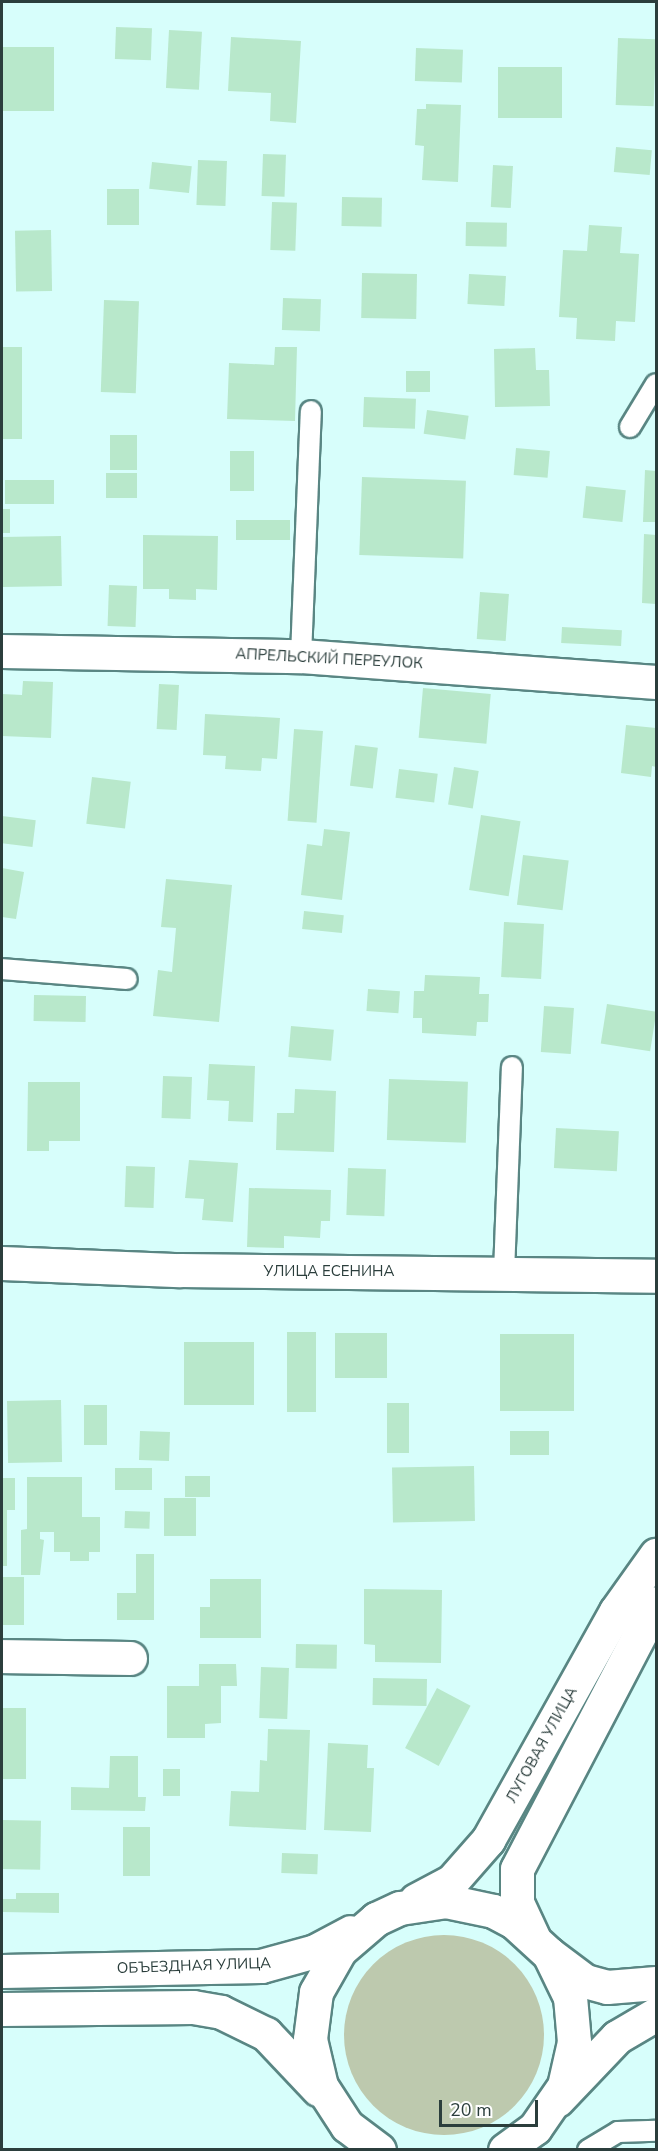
<!DOCTYPE html>
<meta charset="utf-8">
<style>
body{margin:0}
#map{position:relative;width:658px;height:2151px;overflow:hidden;background:#d7fefb;font-family:"Nunito Sans",sans-serif}
div>[style]{position:absolute}
.green>*{inset:0;background:#bdc9ae}
.round{border-radius:50%}
.building>*{inset:0;background:#b8e8cb;transform-origin:0 0}
.roads{filter:drop-shadow(2px 0 #598683) drop-shadow(-2px 0 #598683) drop-shadow(0 2px #598683) drop-shadow(0 -2px #598683)}
.lane>*{height:20px;margin:-10px;padding:0 10px;transform-origin:10px;border-radius:10px;background:#fff}
.street>*{height:33px;margin:-16.5px;padding:0 16.5px;transform-origin:16.5px;border-radius:16.5px;background:#fff}
.primary>*{height:33px;margin:-16.5px;padding:0 16.5px;transform-origin:16.5px;border-radius:16.5px;background:#fff}
span{translate:-50% -50%;white-space:nowrap;text-align:center;line-height:1.15;-webkit-text-stroke:5px #fff;paint-order:stroke}
.street-label{font-size:15px;color:#2b3e3c}
.frame{position:absolute;inset:0;border:3px solid #2b3e3c;pointer-events:none}
.scale{position:absolute;left:439px;top:2100px;width:99px;height:27px;box-sizing:border-box;border:3px solid #2b3e3c;border-top:0;padding-left:8px;font-size:18px;line-height:21px;white-space:nowrap;color:#2b3e3c;-webkit-text-stroke:4px #fff;paint-order:stroke}
</style>
<div id="map">
<div class="green">
<div class="round" style="left:344px;top:1935px;width:200px;height:200px"></div>
</div>
<div class="building">
<div style="left:116px;top:27px;width:36px;height:32px;rotate:2deg"></div>
<div style="left:169px;top:30px;width:33px;height:58px;rotate:3deg"></div>
<div style="clip-path:polygon(231px 37px,301px 41px,296px 123px,270px 121px,271px 93px,228px 91px)"></div>
<div style="left:618px;top:38px;width:38px;height:67px;rotate:2deg"></div>
<div style="left:2px;top:47px;width:52px;height:64px"></div>
<div style="left:416px;top:48px;width:47px;height:33px;rotate:2deg"></div>
<div style="left:498px;top:67px;width:64px;height:51px"></div>
<div style="clip-path:polygon(426px 104px,461px 105px,458px 182px,422px 180px,424px 146px,415px 145px,417px 109px,426px 109px)"></div>
<div style="left:616px;top:147px;width:36px;height:25px;rotate:5deg"></div>
<div style="left:263px;top:154px;width:23px;height:42px;rotate:2deg"></div>
<div style="left:198px;top:160px;width:29px;height:45px;rotate:2deg"></div>
<div style="left:152px;top:162px;width:40px;height:27px;rotate:6deg"></div>
<div style="left:493px;top:165px;width:20px;height:42px;rotate:3deg"></div>
<div style="left:107px;top:189px;width:32px;height:36px"></div>
<div style="left:342px;top:197px;width:40px;height:29px;rotate:1deg"></div>
<div style="left:272px;top:202px;width:25px;height:48px;rotate:2deg"></div>
<div style="left:466px;top:222px;width:41px;height:24px;rotate:1deg"></div>
<div style="clip-path:polygon(589px 225px,622px 227px,620px 253px,639px 254px,635px 322px,616px 321px,615px 341px,576px 339px,577px 318px,559px 317px,563px 250px,587px 251px)"></div>
<div style="left:51px;top:230px;width:61px;height:36px;rotate:89deg"></div>
<div style="left:362px;top:273px;width:55px;height:45px;rotate:1deg"></div>
<div style="left:469px;top:274px;width:37px;height:30px;rotate:3deg"></div>
<div style="left:283px;top:298px;width:38px;height:32px;rotate:2deg"></div>
<div style="left:104px;top:300px;width:35px;height:92px;rotate:2deg"></div>
<div style="left:2px;top:347px;width:20px;height:92px"></div>
<div style="clip-path:polygon(275px 347px,297px 347px,295px 421px,227px 419px,229px 363px,274px 365px)"></div>
<div style="clip-path:polygon(535px 348px,536px 370px,549px 370px,550px 406px,495px 407px,494px 349px)"></div>
<div style="left:406px;top:371px;width:24px;height:21px"></div>
<div style="left:364px;top:397px;width:52px;height:30px;rotate:2deg"></div>
<div style="left:427px;top:410px;width:42px;height:24px;rotate:8deg"></div>
<div style="left:110px;top:435px;width:27px;height:35px"></div>
<div style="left:516px;top:448px;width:34px;height:27px;rotate:5deg"></div>
<div style="left:230px;top:451px;width:24px;height:40px"></div>
<div style="clip-path:polygon(645px 470px,656px 471px,656px 522px,643px 522px)"></div>
<div style="left:106px;top:473px;width:31px;height:25px"></div>
<div style="left:362px;top:477px;width:104px;height:78px;rotate:2deg"></div>
<div style="left:54px;top:480px;width:24px;height:49px;rotate:90deg"></div>
<div style="left:586px;top:486px;width:40px;height:32px;rotate:6deg"></div>
<div style="left:2px;top:509px;width:8px;height:24px"></div>
<div style="left:290px;top:520px;width:20px;height:54px;rotate:90deg"></div>
<div style="clip-path:polygon(644px 534px,656px 535px,656px 604px,642px 603px)"></div>
<div style="clip-path:polygon(143px 535px,218px 536px,217px 590px,196px 589px,196px 600px,169px 599px,169px 589px,143px 589px)"></div>
<div style="left:61px;top:536px;width:50px;height:59px;rotate:89deg"></div>
<div style="left:109px;top:585px;width:28px;height:41px;rotate:2deg"></div>
<div style="left:480px;top:592px;width:29px;height:47px;rotate:4deg"></div>
<div style="left:562px;top:627px;width:60px;height:16px;rotate:3deg"></div>
<div style="clip-path:polygon(23px 681px,53px 682px,51px 738px,2px 736px,2px 694px,22px 695px)"></div>
<div style="left:159px;top:684px;width:20px;height:45px;rotate:3deg"></div>
<div style="left:423px;top:688px;width:68px;height:50px;rotate:5deg"></div>
<div style="clip-path:polygon(205px 714px,280px 718px,277px 759px,262px 758px,261px 771px,225px 769px,226px 756px,203px 755px)"></div>
<div style="clip-path:polygon(626px 725px,656px 728px,656px 767px,652px 766px,651px 777px,621px 773px)"></div>
<div style="left:294px;top:729px;width:29px;height:92px;rotate:4deg"></div>
<div style="left:355px;top:745px;width:23px;height:41px;rotate:7deg"></div>
<div style="left:454px;top:767px;width:25px;height:38px;rotate:9deg"></div>
<div style="left:399px;top:769px;width:39px;height:29px;rotate:7deg"></div>
<div style="left:92px;top:777px;width:39px;height:47px;rotate:7deg"></div>
<div style="left:481px;top:815px;width:40px;height:76px;rotate:9deg"></div>
<div style="left:2px;top:816px;width:34px;height:27px;rotate:7deg"></div>
<div style="clip-path:polygon(324px 829px,350px 832px,342px 900px,301px 895px,307px 844px,322px 846px)"></div>
<div style="left:523px;top:855px;width:46px;height:50px;rotate:7deg"></div>
<div style="clip-path:polygon(2px 868px,24px 872px,16px 919px,2px 917px)"></div>
<div style="clip-path:polygon(166px 879px,232px 885px,219px 1022px,153px 1016px,158px 970px,172px 972px,176px 928px,161px 927px)"></div>
<div style="left:304px;top:911px;width:40px;height:18px;rotate:6deg"></div>
<div style="left:504px;top:922px;width:40px;height:55px;rotate:3deg"></div>
<div style="clip-path:polygon(425px 975px,480px 977px,479px 994px,489px 994px,488px 1022px,477px 1022px,476px 1036px,422px 1033px,422px 1018px,413px 1018px,414px 991px,424px 991px)"></div>
<div style="left:368px;top:989px;width:32px;height:22px;rotate:4deg"></div>
<div style="left:34px;top:995px;width:52px;height:26px;rotate:1deg"></div>
<div style="left:607px;top:1004px;width:50px;height:40px;rotate:9deg"></div>
<div style="left:544px;top:1006px;width:30px;height:46px;rotate:4deg"></div>
<div style="left:291px;top:1026px;width:43px;height:31px;rotate:5deg"></div>
<div style="clip-path:polygon(209px 1064px,255px 1066px,253px 1122px,228px 1121px,229px 1101px,207px 1100px)"></div>
<div style="left:163px;top:1076px;width:29px;height:42px;rotate:2deg"></div>
<div style="left:389px;top:1079px;width:79px;height:61px;rotate:2deg"></div>
<div style="clip-path:polygon(28px 1082px,80px 1082px,80px 1141px,49px 1141px,49px 1151px,27px 1151px)"></div>
<div style="clip-path:polygon(295px 1089px,336px 1091px,334px 1152px,276px 1150px,277px 1113px,294px 1113px)"></div>
<div style="left:556px;top:1128px;width:63px;height:40px;rotate:3deg"></div>
<div style="clip-path:polygon(189px 1160px,238px 1163px,233px 1222px,202px 1220px,204px 1199px,185px 1198px)"></div>
<div style="left:126px;top:1166px;width:29px;height:41px;rotate:2deg"></div>
<div style="left:348px;top:1168px;width:38px;height:47px;rotate:2deg"></div>
<div style="clip-path:polygon(249px 1188px,331px 1190px,330px 1221px,321px 1221px,320px 1238px,284px 1236px,284px 1248px,247px 1247px)"></div>
<div style="left:316px;top:1332px;width:80px;height:29px;rotate:90deg"></div>
<div style="left:335px;top:1333px;width:52px;height:45px"></div>
<div style="left:500px;top:1334px;width:74px;height:77px"></div>
<div style="left:254px;top:1342px;width:63px;height:70px;rotate:90deg"></div>
<div style="left:61px;top:1400px;width:62px;height:54px;rotate:89deg"></div>
<div style="left:387px;top:1403px;width:22px;height:50px"></div>
<div style="left:84px;top:1405px;width:23px;height:40px"></div>
<div style="left:140px;top:1431px;width:30px;height:29px;rotate:2deg"></div>
<div style="left:549px;top:1431px;width:24px;height:39px;rotate:90deg"></div>
<div style="left:474px;top:1466px;width:55px;height:82px;rotate:89deg"></div>
<div style="left:115px;top:1468px;width:37px;height:22px"></div>
<div style="left:185px;top:1476px;width:25px;height:21px"></div>
<div style="clip-path:polygon(27px 1477px,82px 1477px,82px 1517px,100px 1517px,100px 1552px,89px 1552px,89px 1561px,70px 1561px,70px 1552px,54px 1552px,54px 1532px,40px 1532px,40px 1539px,44px 1540px,40px 1575px,21px 1575px,21px 1530px,27px 1529px)"></div>
<div style="clip-path:polygon(2px 1478px,15px 1478px,15px 1510px,7px 1510px,7px 1566px,2px 1566px)"></div>
<div style="left:164px;top:1498px;width:32px;height:38px"></div>
<div style="left:125px;top:1511px;width:25px;height:17px;rotate:2deg"></div>
<div style="clip-path:polygon(136px 1554px,154px 1554px,154px 1620px,117px 1620px,117px 1593px,136px 1593px)"></div>
<div style="left:2px;top:1577px;width:22px;height:48px"></div>
<div style="clip-path:polygon(210px 1579px,261px 1579px,261px 1638px,200px 1638px,200px 1607px,210px 1607px)"></div>
<div style="clip-path:polygon(364px 1589px,442px 1590px,441px 1663px,375px 1662px,375px 1645px,364px 1644px)"></div>
<div style="left:296px;top:1644px;width:41px;height:24px;rotate:1deg"></div>
<div style="clip-path:polygon(199px 1664px,236px 1664px,237px 1686px,221px 1686px,221px 1723px,205px 1724px,205px 1738px,167px 1738px,167px 1686px,199px 1686px)"></div>
<div style="left:261px;top:1667px;width:28px;height:51px;rotate:2deg"></div>
<div style="left:373px;top:1678px;width:54px;height:27px;rotate:1deg"></div>
<div style="left:437px;top:1688px;width:38px;height:68px;rotate:28deg"></div>
<div style="left:2px;top:1708px;width:24px;height:71px"></div>
<div style="clip-path:polygon(268px 1729px,310px 1730px,306px 1830px,229px 1826px,231px 1791px,259px 1792px,260px 1760px,267px 1761px)"></div>
<div style="clip-path:polygon(328px 1743px,368px 1745px,367px 1768px,374px 1768px,371px 1832px,324px 1830px)"></div>
<div style="clip-path:polygon(110px 1756px,138px 1756px,138px 1797px,146px 1797px,145px 1811px,71px 1810px,71px 1787px,109px 1788px)"></div>
<div style="left:163px;top:1769px;width:17px;height:27px"></div>
<div style="left:2px;top:1820px;width:39px;height:49px;rotate:1deg"></div>
<div style="left:123px;top:1827px;width:27px;height:49px"></div>
<div style="left:282px;top:1853px;width:36px;height:20px;rotate:2deg"></div>
<div style="clip-path:polygon(16px 1893px,59px 1893px,59px 1913px,2px 1912px,2px 1899px,16px 1899px)"></div>
</div>
<div class="roads">
<div class="lane">
<div style="left:630px;top:427px;width:50px;rotate:-58.8deg"></div>
<div style="left:301px;top:656px;width:245px;rotate:-87.7deg"></div>
<div style="left:2px;top:969px;width:125px;rotate:4.6deg"></div>
<div style="left:504px;top:1273px;width:206px;rotate:-87.8deg"></div>
<div style="left:588px;top:2150px;width:35px;rotate:-31deg"></div>
<div style="left:618px;top:2132px;width:38px;rotate:-2deg"></div>
</div>
<div class="street">
<div style="left:2px;top:651px;width:299px;rotate:1deg"></div>
<div style="left:301px;top:656px;width:356px;rotate:4.2deg"></div>
<div style="left:2px;top:1263px;width:178px;rotate:2.3deg"></div>
<div style="left:180px;top:1270px;width:476px;rotate:0.7deg"></div>
<div style="left:2px;top:1656px;width:128px;rotate:0.9deg"></div>
<div style="left:549px;top:1954px;width:45px;rotate:36.9deg"></div>
<div style="left:585px;top:1981px;width:23px;rotate:15deg"></div>
<div style="left:607px;top:1987px;width:49px;rotate:-4.7deg"></div>
<div style="left:557px;top:2100px;width:87px;rotate:-46.4deg"></div>
<div style="left:617px;top:2037px;width:45px;rotate:-30.5deg"></div>
</div>
<div class="primary">
<div style="left:416px;top:1900px;width:41px;rotate:-27.8deg"></div>
<div style="left:452px;top:1881px;width:55px;rotate:-48.7deg"></div>
<div style="left:488px;top:1840px;width:262px;rotate:-60.8deg"></div>
<div style="left:616px;top:1611px;width:69px;rotate:-54.5deg"></div>
<div style="left:533px;top:1937px;width:38px;rotate:-115deg"></div>
<div style="left:517px;top:1902px;width:33px;rotate:-90deg"></div>
<div style="left:517px;top:1869px;width:300px;rotate:-62.4deg"></div>
<div style="left:2px;top:1971px;width:259px;rotate:-1.1deg"></div>
<div style="left:261px;top:1966px;width:56px;rotate:-15.5deg"></div>
<div style="left:315px;top:1951px;width:40px;rotate:-28deg"></div>
<div style="left:2px;top:2009px;width:191px;rotate:-0.6deg"></div>
<div style="left:193px;top:2007px;width:28px;rotate:10deg"></div>
<div style="left:221px;top:2012px;width:50px;rotate:26.1deg"></div>
<div style="left:266px;top:2034px;width:76px;rotate:46.6deg"></div>
<div style="left:379px;top:2150px;width:40px;rotate:-143deg"></div>
<div style="left:347px;top:2126px;width:48px;rotate:-123deg"></div>
<div style="left:321px;top:2086px;width:48px;rotate:-103.2deg"></div>
<div style="left:310px;top:2039px;width:47px;rotate:-82.7deg"></div>
<div style="left:316px;top:1992px;width:48px;rotate:-60.3deg"></div>
<div style="left:340px;top:1950px;width:48px;rotate:-40.7deg"></div>
<div style="left:376px;top:1919px;width:26px;rotate:-25deg"></div>
<div style="left:400px;top:1908px;width:47px;rotate:-8.7deg"></div>
<div style="left:446px;top:1901px;width:48px;rotate:12deg"></div>
<div style="left:493px;top:1911px;width:24px;rotate:28deg"></div>
<div style="left:514px;top:1922px;width:47px;rotate:42.4deg"></div>
<div style="left:549px;top:1954px;width:48px;rotate:64deg"></div>
<div style="left:570px;top:1997px;width:45px;rotate:84.9deg"></div>
<div style="left:574px;top:2042px;width:45px;rotate:102.8deg"></div>
<div style="left:564px;top:2086px;width:51px;rotate:124.6deg"></div>
<div style="left:535px;top:2128px;width:37px;rotate:144deg"></div>
</div>
</div>
<div class="street-label">
<span style="left:329px;top:659px;rotate:3deg">АПРЕЛЬСКИЙ ПЕРЕУЛОК</span>
<span style="left:329px;top:1272px">УЛИЦА ЕСЕНИНА</span>
<span style="left:542px;top:1745px;rotate:-61deg">ЛУГОВАЯ УЛИЦА</span>
<span style="left:194px;top:1966px;rotate:-2deg">ОБЪЕЗДНАЯ УЛИЦА</span>
</div>
<div class="frame"></div>
<div class="scale">20 m</div>
</div>
